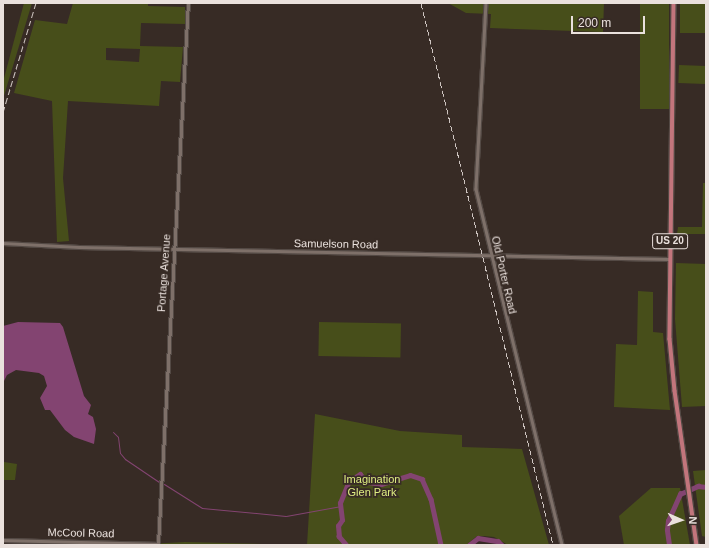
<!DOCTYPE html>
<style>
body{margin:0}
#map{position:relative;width:709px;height:548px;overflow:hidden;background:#372b25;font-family:Helvetica,sans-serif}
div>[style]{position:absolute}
.green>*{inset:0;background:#474e1a;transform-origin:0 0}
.water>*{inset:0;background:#834471}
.stream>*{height:1px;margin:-0.5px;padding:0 0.5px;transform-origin:0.5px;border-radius:0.5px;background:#834471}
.river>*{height:4.5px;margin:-2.25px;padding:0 2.25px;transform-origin:2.25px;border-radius:2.25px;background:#834471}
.roads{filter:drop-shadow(1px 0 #534944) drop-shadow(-1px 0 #534944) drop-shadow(0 1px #534944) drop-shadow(0 -1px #534944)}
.tertiary>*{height:2.5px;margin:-1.25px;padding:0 1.25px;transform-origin:1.25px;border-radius:1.25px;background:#7e7069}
.primary>*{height:3.5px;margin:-1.75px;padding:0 1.75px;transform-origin:1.75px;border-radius:1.75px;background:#c2757c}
.rail>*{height:1px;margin-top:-0.5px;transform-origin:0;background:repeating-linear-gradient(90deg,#cec5c1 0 6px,transparent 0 9px)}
span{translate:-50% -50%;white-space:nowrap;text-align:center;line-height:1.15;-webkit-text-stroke:3.5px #372b25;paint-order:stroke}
.shield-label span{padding:1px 3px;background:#372b25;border:1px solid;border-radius:3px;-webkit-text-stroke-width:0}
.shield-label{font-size:10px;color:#eae1dd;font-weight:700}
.street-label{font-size:11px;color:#eae1dd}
.park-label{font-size:11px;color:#dfee82}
.frame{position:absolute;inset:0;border:4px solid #eae1dd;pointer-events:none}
.north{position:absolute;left:661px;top:500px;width:40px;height:40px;-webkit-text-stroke:3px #372b25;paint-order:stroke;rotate:92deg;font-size:11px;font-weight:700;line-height:16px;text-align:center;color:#eae1dd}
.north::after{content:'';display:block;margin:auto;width:14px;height:18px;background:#eae1dd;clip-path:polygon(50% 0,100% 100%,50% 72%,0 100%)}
.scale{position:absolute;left:571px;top:16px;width:74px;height:18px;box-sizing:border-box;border:2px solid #eae1dd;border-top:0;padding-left:5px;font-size:12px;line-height:14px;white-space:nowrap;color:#eae1dd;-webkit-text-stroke:3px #372b25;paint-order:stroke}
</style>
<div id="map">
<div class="green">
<div style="clip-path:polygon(24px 3px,32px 3px,3px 99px,3px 82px)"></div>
<div style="clip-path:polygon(evenodd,73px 3px,148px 3px,148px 6px,185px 7px,185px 24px,141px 23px,140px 46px,183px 47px,180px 82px,161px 81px,159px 106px,68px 101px,63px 178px,69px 241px,57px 242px,52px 101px,14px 93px,35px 20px,67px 24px,73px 3px,106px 48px,140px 49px,139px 62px,106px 60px,106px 48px)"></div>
<div style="clip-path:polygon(448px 3px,604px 3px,603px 32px,490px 28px,491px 14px,466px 13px)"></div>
<div style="left:640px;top:3px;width:29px;height:106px"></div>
<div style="left:680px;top:3px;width:26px;height:30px"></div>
<div style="left:679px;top:65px;width:27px;height:18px;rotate:2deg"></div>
<div style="clip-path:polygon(703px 183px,706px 183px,706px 234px,677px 234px,678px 227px,702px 227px)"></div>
<div style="clip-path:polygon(676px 263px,706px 264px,706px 406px,682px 407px,675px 319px)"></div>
<div style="clip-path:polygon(638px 291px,653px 292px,653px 332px,663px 333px,670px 410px,614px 407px,616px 344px,637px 345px)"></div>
<div style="left:319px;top:322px;width:82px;height:34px;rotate:1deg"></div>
<div style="clip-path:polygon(315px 414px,400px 431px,462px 435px,462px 447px,522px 449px,549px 545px,508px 545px,494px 537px,484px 536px,477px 536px,466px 545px,129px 545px,185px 542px,307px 545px)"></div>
<div style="clip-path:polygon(3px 459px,4px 462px,17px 464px,15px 480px,3px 480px)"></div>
<div style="clip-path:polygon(706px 470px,706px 537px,702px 536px,693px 471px)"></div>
<div style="clip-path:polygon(651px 488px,680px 488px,690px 545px,624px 545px,619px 516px)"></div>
</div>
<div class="water">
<div style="clip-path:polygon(18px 322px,60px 323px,63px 327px,84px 396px,91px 405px,88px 414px,93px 417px,96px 429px,94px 444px,74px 437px,65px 430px,50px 410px,45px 410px,40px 398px,47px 386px,44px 376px,39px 373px,16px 370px,7px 375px,3px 383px,3px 326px)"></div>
</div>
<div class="stream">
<div style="left:113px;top:432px;width:7px;rotate:45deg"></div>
<div style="left:118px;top:437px;width:16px;rotate:83deg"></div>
<div style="left:120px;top:453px;width:8px;rotate:50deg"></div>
<div style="left:125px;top:459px;width:41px;rotate:34.1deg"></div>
<div style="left:164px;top:484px;width:45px;rotate:32.3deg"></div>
<div style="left:202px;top:508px;width:84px;rotate:5.4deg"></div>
<div style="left:286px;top:516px;width:56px;rotate:-10.3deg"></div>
</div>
<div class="river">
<div style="left:346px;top:545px;width:11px;rotate:-131deg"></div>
<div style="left:339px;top:537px;width:11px;rotate:-95deg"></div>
<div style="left:338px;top:526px;width:7px;rotate:-56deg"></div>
<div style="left:342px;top:520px;width:17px;rotate:-97deg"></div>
<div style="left:340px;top:503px;width:24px;rotate:-68deg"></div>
<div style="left:349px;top:481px;width:13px;rotate:-32deg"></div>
<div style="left:360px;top:474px;width:11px;rotate:45deg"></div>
<div style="left:368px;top:482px;width:13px;rotate:9deg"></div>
<div style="left:381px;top:484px;width:30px;rotate:-17deg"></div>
<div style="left:410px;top:475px;width:13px;rotate:18deg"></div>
<div style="left:422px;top:479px;width:22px;rotate:66deg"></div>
<div style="left:431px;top:499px;width:47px;rotate:77.7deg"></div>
<div style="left:469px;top:545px;width:11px;rotate:-38deg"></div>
<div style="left:478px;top:538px;width:20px;rotate:9deg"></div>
<div style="left:498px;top:541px;width:6px;rotate:45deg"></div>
<div style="left:669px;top:545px;width:15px;rotate:-98deg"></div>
<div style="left:667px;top:530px;width:9px;rotate:-84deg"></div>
<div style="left:668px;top:521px;width:30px;rotate:-66deg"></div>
<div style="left:680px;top:494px;width:20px;rotate:-24deg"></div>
<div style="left:698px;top:486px;width:8px;rotate:7deg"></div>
</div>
<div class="roads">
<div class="tertiary">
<div style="left:486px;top:3px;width:186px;rotate:93.1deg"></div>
<div style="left:476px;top:189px;width:366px;rotate:76.4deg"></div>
<div style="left:3px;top:243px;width:76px;rotate:3deg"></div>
<div style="left:79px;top:247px;width:590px;rotate:1.17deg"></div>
<div style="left:3px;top:540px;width:155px;rotate:1.5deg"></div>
<div style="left:158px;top:544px;width:542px;rotate:-86.83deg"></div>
</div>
<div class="primary">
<div style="left:674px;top:3px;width:336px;rotate:90.7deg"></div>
<div style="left:670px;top:339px;width:52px;rotate:84.5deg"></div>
<div style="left:675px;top:391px;width:156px;rotate:81.9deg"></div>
</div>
</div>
<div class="rail">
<div style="left:421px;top:3px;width:558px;rotate:76.31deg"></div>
<div style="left:3px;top:112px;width:114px;rotate:-73.2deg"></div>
</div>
<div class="shield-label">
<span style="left:670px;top:241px">US 20</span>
</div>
<div class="street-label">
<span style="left:336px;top:244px;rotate:1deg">Samuelson Road</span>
<span style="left:164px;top:273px;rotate:-86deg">Portage Avenue</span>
<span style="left:504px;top:275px;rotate:77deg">Old Porter Road</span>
<span style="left:81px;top:533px;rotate:1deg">McCool Road</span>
</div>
<div class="park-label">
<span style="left:372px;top:486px">Imagination<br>Glen Park</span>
</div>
<div class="frame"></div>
<div class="north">N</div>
<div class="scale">200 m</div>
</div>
